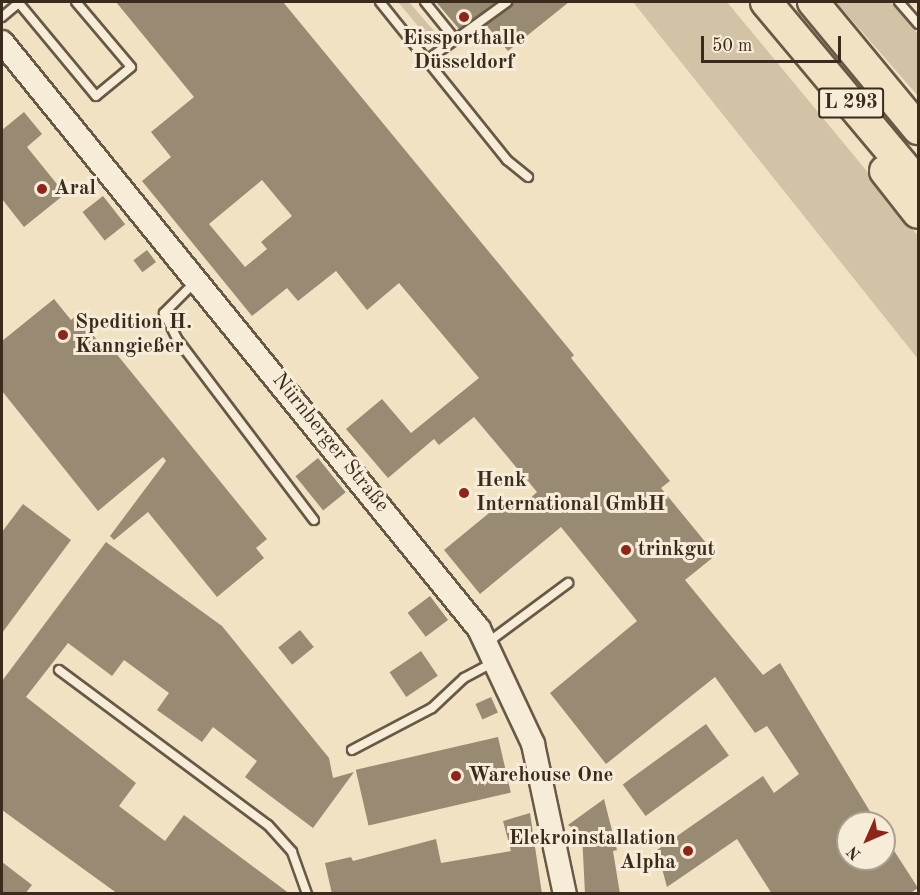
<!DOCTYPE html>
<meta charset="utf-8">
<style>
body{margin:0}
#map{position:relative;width:920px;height:895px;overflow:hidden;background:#f1e2c3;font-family:"Old Standard TT",serif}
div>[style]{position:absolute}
.green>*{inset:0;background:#d2c3a7}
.building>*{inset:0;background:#998a73;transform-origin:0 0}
.roads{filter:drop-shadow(2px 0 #685946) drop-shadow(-2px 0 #685946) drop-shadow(0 2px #685946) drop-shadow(0 -2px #685946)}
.lane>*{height:8px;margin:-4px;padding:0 4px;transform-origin:4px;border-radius:4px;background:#f6ecd8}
.secondary>*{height:22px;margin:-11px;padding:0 11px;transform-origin:11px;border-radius:11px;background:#f6ecd8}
.highway>*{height:30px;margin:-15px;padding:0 15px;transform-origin:15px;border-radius:15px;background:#f1e2c3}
.dots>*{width:16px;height:16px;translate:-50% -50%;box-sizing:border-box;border:3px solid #f6ecd8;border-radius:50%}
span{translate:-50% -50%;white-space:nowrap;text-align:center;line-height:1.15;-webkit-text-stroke:6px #f6ecd8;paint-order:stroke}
.shield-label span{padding:2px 4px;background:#f6ecd8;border:2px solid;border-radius:4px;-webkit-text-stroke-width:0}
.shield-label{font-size:20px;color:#3a2b1c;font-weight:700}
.poi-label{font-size:21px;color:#3a2b1c;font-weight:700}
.left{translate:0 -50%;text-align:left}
.right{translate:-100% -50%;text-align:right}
.street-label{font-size:21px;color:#3a2b1c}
.frame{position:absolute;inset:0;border:3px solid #3a2b1c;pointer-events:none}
.north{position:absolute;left:836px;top:811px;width:60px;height:60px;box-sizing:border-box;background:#f6ecd8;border:2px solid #ab9f8d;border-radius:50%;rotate:225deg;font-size:16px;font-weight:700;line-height:24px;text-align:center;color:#3a2b1c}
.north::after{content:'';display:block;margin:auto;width:21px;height:27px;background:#8f2418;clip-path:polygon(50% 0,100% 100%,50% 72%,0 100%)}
.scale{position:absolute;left:701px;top:36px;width:140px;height:27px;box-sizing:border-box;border:3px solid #3a2b1c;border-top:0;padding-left:8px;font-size:18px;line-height:21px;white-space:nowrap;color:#3a2b1c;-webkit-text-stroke:4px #f6ecd8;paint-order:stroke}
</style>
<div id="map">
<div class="green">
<div style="clip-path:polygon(398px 2px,409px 2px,440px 38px,433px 44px)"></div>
<div style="clip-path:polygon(633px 2px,727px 2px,870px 175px,918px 236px,918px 359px)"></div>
<div style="clip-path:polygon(836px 2px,890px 2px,918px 34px,918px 96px)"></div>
</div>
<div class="building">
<div style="clip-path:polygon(evenodd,116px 2px,283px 2px,574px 355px,571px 358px,670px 481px,661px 488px,716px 555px,685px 580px,763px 675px,780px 663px,877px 823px,848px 823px,848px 859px,884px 859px,884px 835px,918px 888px,909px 894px,772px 894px,737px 839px,667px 887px,657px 850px,763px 776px,774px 793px,799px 774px,767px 726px,755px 733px,715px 677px,606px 764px,550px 693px,637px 621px,561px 527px,480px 594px,444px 550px,505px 500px,515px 512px,537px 492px,474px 417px,439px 445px,434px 439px,388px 478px,346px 429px,382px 399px,411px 433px,479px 378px,399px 283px,367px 310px,336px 271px,298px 301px,287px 288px,252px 316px,142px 181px,171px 157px,151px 132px,194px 97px,116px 2px,262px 180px,292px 216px,261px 242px,267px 249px,245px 267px,209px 224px,262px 180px)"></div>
<div style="clip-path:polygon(436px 2px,497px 2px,459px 29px)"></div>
<div style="clip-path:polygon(513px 2px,569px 2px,508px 51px,486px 25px)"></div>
<div style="clip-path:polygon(24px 112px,42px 134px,27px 147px,65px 194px,24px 227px,2px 199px,2px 130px)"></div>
<div style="left:103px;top:196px;width:36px;height:26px;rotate:52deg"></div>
<div style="left:147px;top:250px;width:15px;height:17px;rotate:53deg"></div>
<div style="clip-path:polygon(54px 299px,71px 320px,77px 315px,101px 345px,106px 341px,267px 539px,256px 548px,264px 558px,217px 597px,148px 512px,114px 540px,110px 536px,166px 461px,163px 457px,98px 511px,2px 391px,2px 341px)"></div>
<div style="left:318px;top:458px;width:44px;height:29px;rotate:51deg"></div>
<div style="clip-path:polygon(23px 504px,71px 540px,2px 633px,2px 532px)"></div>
<div style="clip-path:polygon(106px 542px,222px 626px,329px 758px,333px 778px,354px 772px,313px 828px,245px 777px,257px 761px,213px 727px,202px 742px,157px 710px,169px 693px,124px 660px,112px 676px,68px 643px,26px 697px,136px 783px,119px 806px,165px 841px,184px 815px,290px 894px,118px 894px,2px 810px,2px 681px)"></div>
<div style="left:430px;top:596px;width:30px;height:28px;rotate:53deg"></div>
<div style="left:300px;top:630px;width:22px;height:28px;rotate:51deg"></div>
<div style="left:421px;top:651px;width:30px;height:38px;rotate:56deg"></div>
<div style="left:491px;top:697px;width:17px;height:17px;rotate:66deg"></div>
<div style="left:706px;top:724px;width:39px;height:103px;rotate:54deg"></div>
<div style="left:498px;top:737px;width:57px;height:146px;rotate:77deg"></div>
<div style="clip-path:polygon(604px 799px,617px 850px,613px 851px,620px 894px,585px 894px,582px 834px,568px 825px)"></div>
<div style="clip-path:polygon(530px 813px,542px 894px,332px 894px,325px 863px,351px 857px,353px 861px,436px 839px,441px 863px,511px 851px,503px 821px)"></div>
<div style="clip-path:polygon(2px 862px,32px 885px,25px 894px,2px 894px)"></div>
</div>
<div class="roads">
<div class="lane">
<div style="left:18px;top:2px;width:122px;rotate:50.3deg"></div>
<div style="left:96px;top:96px;width:45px;rotate:-39.6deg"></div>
<div style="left:131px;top:67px;width:85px;rotate:-130.2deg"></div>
<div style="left:380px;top:2px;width:203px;rotate:51.2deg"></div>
<div style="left:507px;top:160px;width:27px;rotate:39deg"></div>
<div style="left:425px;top:2px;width:46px;rotate:51.1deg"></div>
<div style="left:899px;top:2px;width:29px;rotate:49deg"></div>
<div style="left:2px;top:17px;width:23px;rotate:-40deg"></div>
<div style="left:427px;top:60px;width:99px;rotate:-35.9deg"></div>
<div style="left:195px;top:282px;width:44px;rotate:135deg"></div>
<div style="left:164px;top:313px;width:29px;rotate:63deg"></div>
<div style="left:177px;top:339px;width:227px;rotate:52.9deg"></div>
<div style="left:487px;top:643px;width:101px;rotate:-36.5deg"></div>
<div style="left:59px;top:670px;width:260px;rotate:36.6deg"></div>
<div style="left:268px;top:825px;width:36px;rotate:48deg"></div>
<div style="left:292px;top:852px;width:45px;rotate:70.3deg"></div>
<div style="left:352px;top:750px;width:90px;rotate:-27.7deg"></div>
<div style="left:432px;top:708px;width:44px;rotate:-43.2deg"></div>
<div style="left:464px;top:678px;width:34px;rotate:-28deg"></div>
</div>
<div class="secondary">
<div style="left:2px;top:42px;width:756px;rotate:50.9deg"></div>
<div style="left:479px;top:629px;width:127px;rotate:64.8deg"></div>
<div style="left:533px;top:744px;width:153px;rotate:78deg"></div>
</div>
<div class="highway">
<div style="left:766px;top:2px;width:236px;rotate:50deg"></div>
<div style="left:813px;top:2px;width:165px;rotate:50.4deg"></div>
<div style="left:885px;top:171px;width:53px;rotate:51.8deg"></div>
</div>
</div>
<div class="dots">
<div style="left:464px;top:17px;background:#8f2418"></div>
<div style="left:42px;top:189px;background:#8f2418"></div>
<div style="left:63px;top:335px;background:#8f2418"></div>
<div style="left:464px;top:493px;background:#8f2418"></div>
<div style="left:626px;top:550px;background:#8f2418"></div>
<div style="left:456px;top:776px;background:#8f2418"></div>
<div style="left:688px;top:851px;background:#8f2418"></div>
</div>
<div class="shield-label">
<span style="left:851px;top:103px">L 293</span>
</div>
<div class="poi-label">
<span style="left:464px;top:51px">Eissporthalle<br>Düsseldorf</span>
<span class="left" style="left:54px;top:189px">Aral</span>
<span class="left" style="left:75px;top:335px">Spedition H.<br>Kanngießer</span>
<span class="left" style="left:476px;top:493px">Henk<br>International GmbH</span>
<span class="left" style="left:638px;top:550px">trinkgut</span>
<span class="left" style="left:468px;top:776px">Warehouse One</span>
<span class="right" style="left:676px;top:851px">Elekroinstallation<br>Alpha</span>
</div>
<div class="street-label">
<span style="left:330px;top:443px;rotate:51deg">Nürnberger Straße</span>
</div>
<div class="frame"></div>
<div class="north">N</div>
<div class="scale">50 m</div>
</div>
